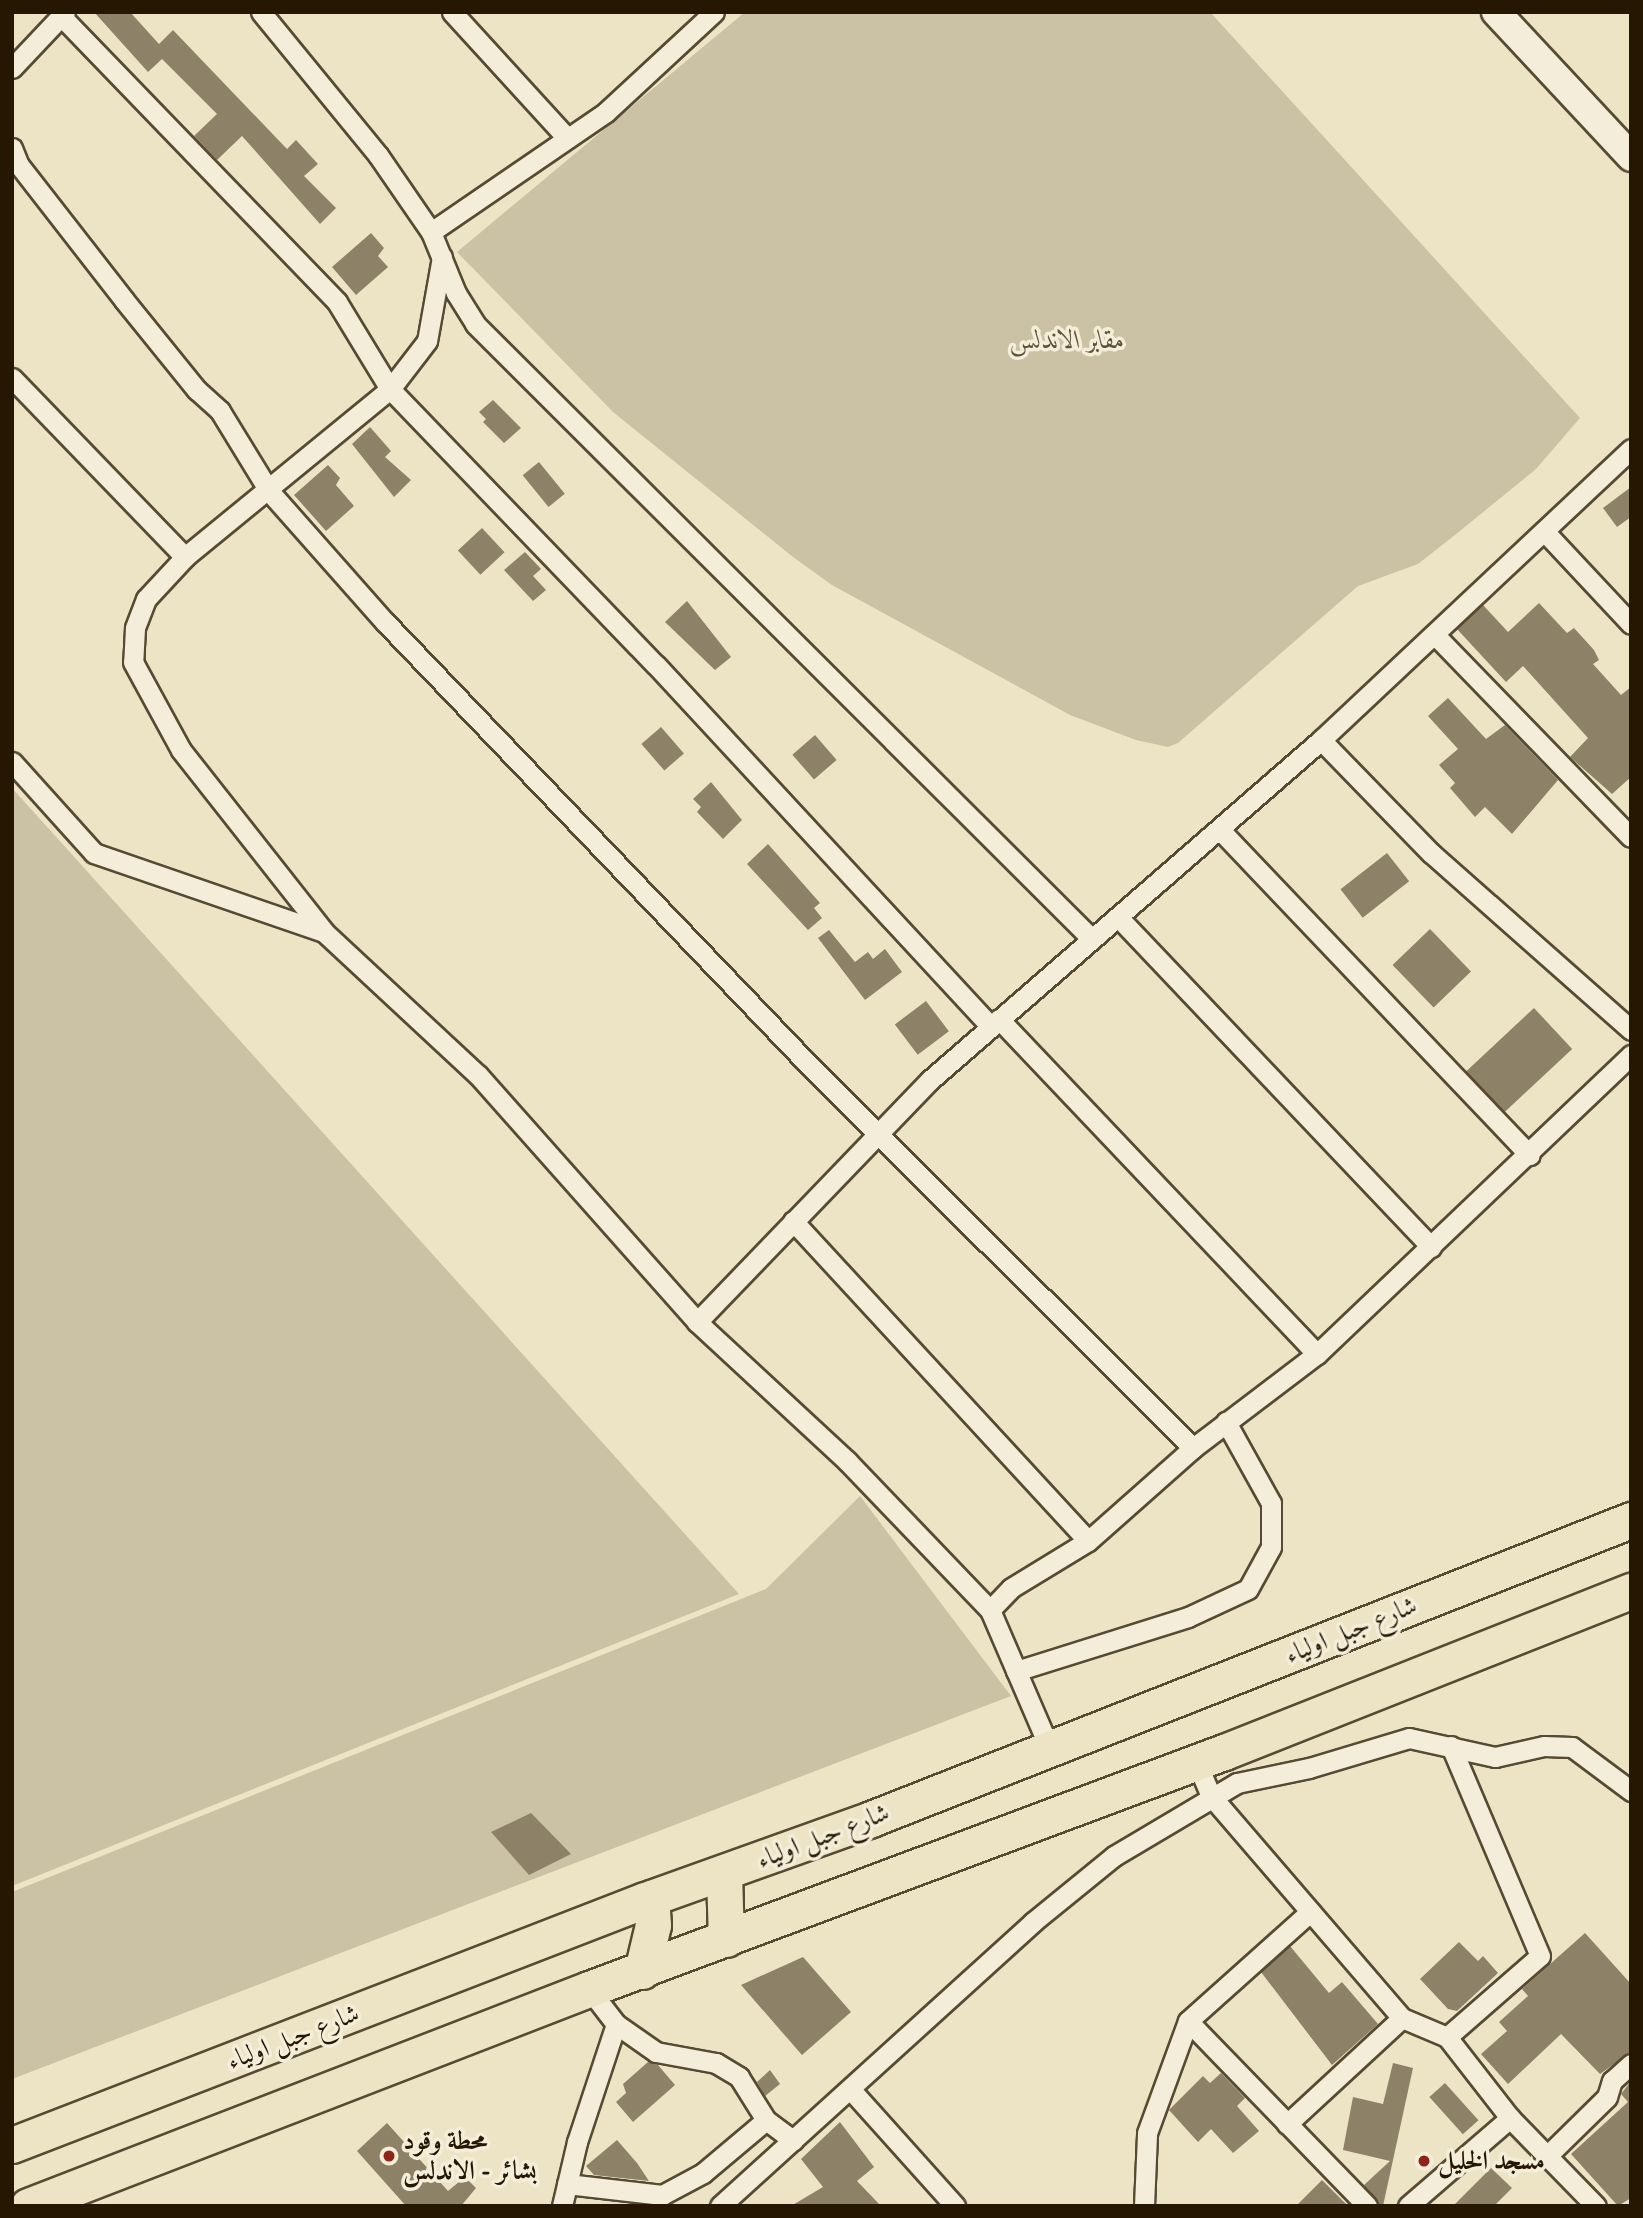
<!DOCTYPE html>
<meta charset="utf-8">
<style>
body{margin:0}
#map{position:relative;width:1643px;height:2218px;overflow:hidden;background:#ede4c5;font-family:"IM FELL Great Primer",Amiri,serif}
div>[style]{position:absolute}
.green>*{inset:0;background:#cbc1a4}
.building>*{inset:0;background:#8d8267;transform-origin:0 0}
.roads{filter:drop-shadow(2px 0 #574a33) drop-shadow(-2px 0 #574a33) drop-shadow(0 2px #574a33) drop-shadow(0 -2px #574a33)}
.street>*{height:19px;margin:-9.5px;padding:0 9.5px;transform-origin:9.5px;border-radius:9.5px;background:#f3edd9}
.secondary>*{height:28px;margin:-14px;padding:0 14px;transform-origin:14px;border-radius:14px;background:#f3edd9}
.highway>*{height:35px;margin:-17.5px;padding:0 17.5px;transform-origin:17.5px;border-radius:17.5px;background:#ede4c5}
.dots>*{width:19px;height:19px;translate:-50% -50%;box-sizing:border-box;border:4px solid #f3edd9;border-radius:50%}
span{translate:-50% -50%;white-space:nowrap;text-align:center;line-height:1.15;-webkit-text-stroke:7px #f3edd9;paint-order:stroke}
.park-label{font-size:26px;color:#5f523b;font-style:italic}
.street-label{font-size:26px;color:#251702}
.poi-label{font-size:26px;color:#251702;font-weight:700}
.left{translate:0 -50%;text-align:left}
.frame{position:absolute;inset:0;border:14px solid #251702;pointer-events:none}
</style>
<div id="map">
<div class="green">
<div style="clip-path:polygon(745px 12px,1210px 12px,1580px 418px,1536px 469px,1455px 535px,1418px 564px,1358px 586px,1178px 743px,1168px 747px,1136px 740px,1070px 715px,832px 585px,793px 557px,613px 412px,457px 252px)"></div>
<div style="clip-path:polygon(12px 788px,739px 1594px,12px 1886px)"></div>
<div style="clip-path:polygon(860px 1496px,1011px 1696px,12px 2079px,12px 1892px,766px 1589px)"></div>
</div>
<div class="building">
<div style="clip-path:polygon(94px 12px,130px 12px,159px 44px,173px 30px,287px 149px,296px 140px,318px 164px,304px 176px,336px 208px,320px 224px,242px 136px,217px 160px,194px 136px,217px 114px,162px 59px,148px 72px)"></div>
<div style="clip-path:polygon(371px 233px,384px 248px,378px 256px,388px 267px,356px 295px,332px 267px)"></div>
<div style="clip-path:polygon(493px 400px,521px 428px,504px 443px,483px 422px,486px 419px,479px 412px)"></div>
<div style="clip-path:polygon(370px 427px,391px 451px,385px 457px,411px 480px,394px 497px,352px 444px)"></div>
<div style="left:539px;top:462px;width:41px;height:21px;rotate:51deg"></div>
<div style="clip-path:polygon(328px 465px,340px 478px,336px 485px,354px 506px,326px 531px,294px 495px)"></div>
<div style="clip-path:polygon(1631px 487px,1631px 517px,1617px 527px,1603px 508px)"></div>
<div style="left:482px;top:528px;width:33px;height:33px;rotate:47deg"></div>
<div style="clip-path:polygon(525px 552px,541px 569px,533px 576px,546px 590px,533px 601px,504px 570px)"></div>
<div style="clip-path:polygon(687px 601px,731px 657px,715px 670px,665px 622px)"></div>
<div style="clip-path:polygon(1539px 603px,1567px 633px,1574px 628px,1594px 650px,1599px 660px,1593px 664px,1621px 695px,1631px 687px,1631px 777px,1612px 794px,1570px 757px,1588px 738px,1523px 666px,1506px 682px,1457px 629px,1483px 605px,1508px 632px)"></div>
<div style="clip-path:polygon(1448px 698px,1486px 739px,1505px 725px,1558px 780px,1512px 834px,1485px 807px,1475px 817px,1450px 788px,1455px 783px,1439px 765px,1458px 749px,1428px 716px)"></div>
<div style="left:661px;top:727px;width:35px;height:26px;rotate:49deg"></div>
<div style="left:815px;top:735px;width:33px;height:30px;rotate:49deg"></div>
<div style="clip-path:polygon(711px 782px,742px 820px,723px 839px,697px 812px,701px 807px,693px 799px)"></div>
<div style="clip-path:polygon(768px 844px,820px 903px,814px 908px,822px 918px,808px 930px,747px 864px)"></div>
<div style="left:1387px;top:853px;width:36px;height:59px;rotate:52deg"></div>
<div style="left:1430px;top:929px;width:59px;height:52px;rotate:46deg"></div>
<div style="clip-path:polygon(829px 930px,855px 962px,868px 952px,873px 959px,885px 949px,902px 972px,865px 1000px,818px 938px)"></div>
<div style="left:926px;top:1001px;width:38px;height:39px;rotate:53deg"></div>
<div style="left:1534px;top:1008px;width:56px;height:93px;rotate:47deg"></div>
<div style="clip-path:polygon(531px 1813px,571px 1854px,529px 1875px,491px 1832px)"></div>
<div style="clip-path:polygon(1585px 1933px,1631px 1984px,1631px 2052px,1600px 2074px,1561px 2034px,1508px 2084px,1481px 2054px,1507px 2031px,1499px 2022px,1528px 1996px,1522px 1989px)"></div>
<div style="clip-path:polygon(1459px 1942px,1478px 1961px,1483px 1956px,1498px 1973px,1457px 2011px,1448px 2009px,1420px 1979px)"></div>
<div style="clip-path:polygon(1290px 1946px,1329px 1993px,1342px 1982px,1378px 2024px,1332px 2065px,1261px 1972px)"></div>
<div style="clip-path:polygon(803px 1957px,851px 2012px,802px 2055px,741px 1985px)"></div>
<div style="clip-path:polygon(648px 2062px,658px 2065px,675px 2085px,633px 2122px,616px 2102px,626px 2093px,623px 2084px)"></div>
<div style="clip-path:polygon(1393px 2063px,1413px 2068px,1383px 2206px,1379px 2206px,1364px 2185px,1390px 2161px,1343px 2150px,1353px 2097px,1383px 2104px)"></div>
<div style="clip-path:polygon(770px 2070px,780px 2084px,765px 2096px,757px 2082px)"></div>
<div style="clip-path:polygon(1221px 2073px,1245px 2098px,1237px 2106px,1259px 2131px,1233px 2153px,1211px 2129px,1198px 2142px,1169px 2110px,1203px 2076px,1210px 2083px)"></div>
<div style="clip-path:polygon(1631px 2081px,1631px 2198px,1618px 2206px,1571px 2154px,1628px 2102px,1621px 2094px)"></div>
<div style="left:1445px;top:2083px;width:50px;height:21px;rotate:48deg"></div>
<div style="clip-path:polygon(840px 2122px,874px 2167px,857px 2181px,881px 2206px,791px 2206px,823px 2187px,801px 2159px)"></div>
<div style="clip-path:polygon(387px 2123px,448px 2191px,465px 2177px,476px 2188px,461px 2206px,406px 2206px,357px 2151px)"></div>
<div style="clip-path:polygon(617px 2140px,637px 2163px,649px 2181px,594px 2175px,586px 2166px)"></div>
<div style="clip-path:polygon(1491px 2168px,1512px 2188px,1494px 2206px,1453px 2206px)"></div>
<div style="clip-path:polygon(1322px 2180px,1345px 2203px,1350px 2206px,1296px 2206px)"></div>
</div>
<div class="roads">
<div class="street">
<div style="left:261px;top:12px;width:185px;rotate:50.7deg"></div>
<div style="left:378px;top:155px;width:93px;rotate:55.5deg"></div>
<div style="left:431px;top:232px;width:66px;rotate:67.7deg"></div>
<div style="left:456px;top:293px;width:36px;rotate:58deg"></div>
<div style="left:475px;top:324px;width:870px;rotate:44.91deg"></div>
<div style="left:452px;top:12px;width:171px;rotate:47.6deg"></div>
<div style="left:62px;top:17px;width:396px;rotate:46deg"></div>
<div style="left:337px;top:302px;width:102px;rotate:58.7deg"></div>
<div style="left:390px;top:389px;width:383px;rotate:46.1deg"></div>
<div style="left:656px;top:665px;width:492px;rotate:47.2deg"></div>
<div style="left:12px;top:68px;width:77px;rotate:-46.6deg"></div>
<div style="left:12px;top:148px;width:18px;rotate:68deg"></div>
<div style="left:19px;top:165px;width:171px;rotate:52.1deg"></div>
<div style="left:124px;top:300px;width:116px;rotate:51deg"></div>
<div style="left:197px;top:390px;width:31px;rotate:42deg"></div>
<div style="left:220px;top:411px;width:94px;rotate:58.5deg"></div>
<div style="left:269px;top:491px;width:175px;rotate:48.5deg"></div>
<div style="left:385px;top:622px;width:609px;rotate:46.26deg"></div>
<div style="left:806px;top:1062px;width:547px;rotate:44.93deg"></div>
<div style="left:431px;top:232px;width:212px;rotate:-34.4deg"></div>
<div style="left:606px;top:112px;width:147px;rotate:-42.8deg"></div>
<div style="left:442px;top:257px;width:85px;rotate:100.1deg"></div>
<div style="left:427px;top:341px;width:61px;rotate:127.6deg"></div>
<div style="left:390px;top:389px;width:265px;rotate:140.7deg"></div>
<div style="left:185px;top:557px;width:57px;rotate:132.9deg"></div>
<div style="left:146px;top:599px;width:31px;rotate:111deg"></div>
<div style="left:135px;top:628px;width:34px;rotate:93deg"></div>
<div style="left:133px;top:662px;width:100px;rotate:61.4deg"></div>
<div style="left:181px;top:750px;width:231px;rotate:51.8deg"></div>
<div style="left:324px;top:932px;width:210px;rotate:42.9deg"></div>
<div style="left:478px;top:1075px;width:330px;rotate:48.4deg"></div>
<div style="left:697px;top:1322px;width:205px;rotate:42.8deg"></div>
<div style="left:847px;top:1461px;width:207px;rotate:46.2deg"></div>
<div style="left:990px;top:1610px;width:149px;rotate:66.7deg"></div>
<div style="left:12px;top:378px;width:249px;rotate:46deg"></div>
<div style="left:1544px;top:531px;width:127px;rotate:46.9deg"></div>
<div style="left:1435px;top:635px;width:281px;rotate:45.9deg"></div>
<div style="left:1321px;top:740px;width:158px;rotate:45.8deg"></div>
<div style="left:1431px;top:853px;width:267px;rotate:41.5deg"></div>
<div style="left:12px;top:762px;width:122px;rotate:48deg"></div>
<div style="left:94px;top:853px;width:242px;rotate:19deg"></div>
<div style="left:1220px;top:830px;width:449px;rotate:46.4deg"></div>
<div style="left:1118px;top:917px;width:455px;rotate:46.5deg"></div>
<div style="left:999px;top:1019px;width:462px;rotate:46.5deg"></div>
<div style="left:793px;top:1221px;width:435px;rotate:47.3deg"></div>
<div style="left:697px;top:1322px;width:336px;rotate:-46.1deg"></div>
<div style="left:930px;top:1080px;width:518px;rotate:-41.01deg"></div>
<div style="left:1321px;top:740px;width:425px;rotate:-43.2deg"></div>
<div style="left:990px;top:1610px;width:30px;rotate:-46deg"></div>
<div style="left:1011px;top:1588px;width:90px;rotate:-31.4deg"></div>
<div style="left:1088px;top:1541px;width:140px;rotate:-41.5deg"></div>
<div style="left:1193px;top:1448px;width:156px;rotate:-37.2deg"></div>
<div style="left:1317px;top:1354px;width:434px;rotate:-43.6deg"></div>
<div style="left:1016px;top:1671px;width:180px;rotate:-17.4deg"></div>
<div style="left:1188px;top:1617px;width:66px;rotate:-25deg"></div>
<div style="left:1248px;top:1589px;width:48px;rotate:-61.3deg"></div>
<div style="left:1271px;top:1547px;width:44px;rotate:-90deg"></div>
<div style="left:1271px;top:1503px;width:93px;rotate:-119.1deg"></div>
<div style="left:1196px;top:1761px;width:38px;rotate:67deg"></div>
<div style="left:1211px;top:1796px;width:293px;rotate:49.3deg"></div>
<div style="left:1402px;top:2018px;width:49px;rotate:22.9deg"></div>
<div style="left:1447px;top:2037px;width:103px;rotate:52.1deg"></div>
<div style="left:1510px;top:2118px;width:123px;rotate:45.7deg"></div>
<div style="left:589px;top:1989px;width:44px;rotate:52.4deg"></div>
<div style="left:616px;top:2024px;width:49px;rotate:35deg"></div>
<div style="left:656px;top:2052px;width:61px;rotate:10.4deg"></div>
<div style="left:716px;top:2063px;width:27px;rotate:31deg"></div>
<div style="left:739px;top:2077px;width:51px;rotate:57.9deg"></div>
<div style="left:766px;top:2120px;width:34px;rotate:37deg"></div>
<div style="left:1188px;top:2021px;width:257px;rotate:45.9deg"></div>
<div style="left:1447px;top:2037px;width:123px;rotate:-41.1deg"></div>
<div style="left:1540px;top:1956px;width:228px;rotate:-113deg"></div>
<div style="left:851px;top:2090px;width:156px;rotate:48.1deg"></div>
<div style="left:1287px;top:2124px;width:156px;rotate:-42.7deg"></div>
<div style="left:1547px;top:2156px;width:84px;rotate:-44.5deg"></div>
<div style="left:1607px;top:2097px;width:17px;rotate:-73deg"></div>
<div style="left:1612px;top:2081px;width:25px;rotate:-42deg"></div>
<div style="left:567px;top:2184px;width:96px;rotate:6.6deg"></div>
<div style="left:662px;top:2195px;width:47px;rotate:-28.2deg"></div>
<div style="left:703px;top:2173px;width:82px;rotate:-40.1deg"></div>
<div style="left:562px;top:2206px;width:66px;rotate:-76.8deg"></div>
<div style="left:577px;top:2142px;width:124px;rotate:-71.7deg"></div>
<div style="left:720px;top:2206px;width:423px;rotate:-42.2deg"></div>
<div style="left:1033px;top:1922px;width:104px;rotate:-39.2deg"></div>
<div style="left:1114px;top:1856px;width:143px;rotate:-30.7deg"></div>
<div style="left:1237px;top:1783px;width:74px;rotate:-11.8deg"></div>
<div style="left:1309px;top:1768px;width:104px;rotate:-16.7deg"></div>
<div style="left:1409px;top:1738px;width:88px;rotate:12.5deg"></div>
<div style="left:1495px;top:1757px;width:50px;rotate:-12.7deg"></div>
<div style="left:1544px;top:1746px;width:28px;rotate:2deg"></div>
<div style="left:1572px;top:1747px;width:74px;rotate:36.7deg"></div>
<div style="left:1144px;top:2206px;width:73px;rotate:-87.6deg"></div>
<div style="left:1147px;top:2133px;width:119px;rotate:-69.9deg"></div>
<div style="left:1188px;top:2021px;width:164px;rotate:-41.8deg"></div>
<div style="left:1408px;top:2206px;width:135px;rotate:-40.8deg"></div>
</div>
<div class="secondary">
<div style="left:1496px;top:12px;width:198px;rotate:47deg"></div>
</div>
<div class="highway">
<div style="left:724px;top:1873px;width:66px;rotate:88.3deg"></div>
<div style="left:642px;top:1971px;width:47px;rotate:-76.6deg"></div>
<div style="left:653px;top:1925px;width:27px;rotate:-94deg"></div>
<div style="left:12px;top:2145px;width:679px;rotate:-21.16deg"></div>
<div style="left:645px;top:1900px;width:240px;rotate:-19.7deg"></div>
<div style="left:871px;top:1819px;width:817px;rotate:-21.48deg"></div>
<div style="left:28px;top:2206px;width:602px;rotate:-21.15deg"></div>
<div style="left:589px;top:1989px;width:678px;rotate:-20.47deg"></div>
<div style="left:1224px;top:1752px;width:438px;rotate:-21.6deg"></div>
</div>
</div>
<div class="dots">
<div style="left:389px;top:2156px;background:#8f2418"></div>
<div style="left:1424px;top:2161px;background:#8f2418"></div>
</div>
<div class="park-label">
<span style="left:1067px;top:340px">مقابر الاندلس</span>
</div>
<div class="street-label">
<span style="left:1351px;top:1630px;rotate:-22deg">شارع جبل اولياء</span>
<span style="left:823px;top:1836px;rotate:-21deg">شارع جبل اولياء</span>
<span style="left:293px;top:2037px;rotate:-21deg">شارع جبل اولياء</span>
</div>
<div class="poi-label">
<span class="left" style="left:403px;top:2156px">محطة وقود<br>بشائر - الاندلس</span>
<span class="left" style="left:1438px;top:2161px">مسجد الخليل</span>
</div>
<div class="frame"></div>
</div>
